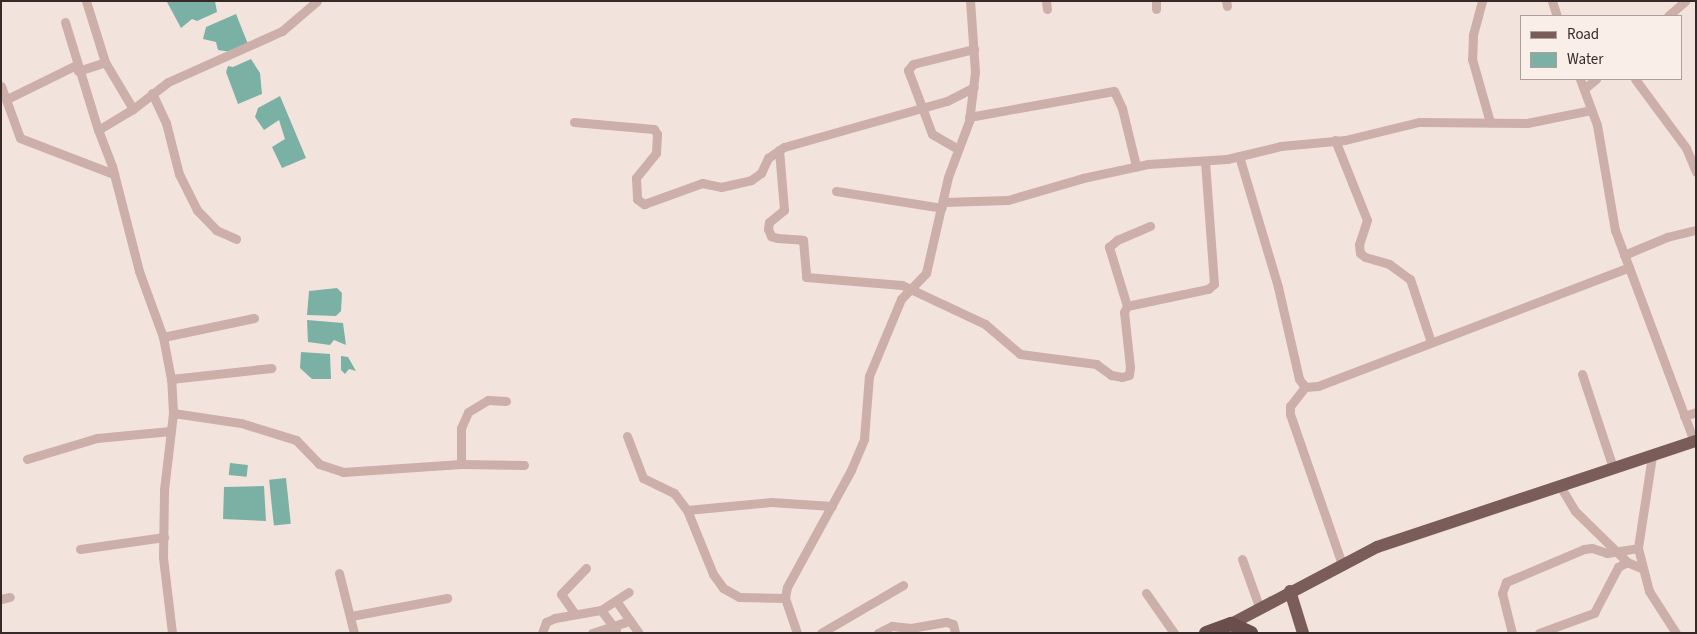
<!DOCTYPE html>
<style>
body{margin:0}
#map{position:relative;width:1697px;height:634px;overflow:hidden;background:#f3e3dd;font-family:"Source Sans 3",sans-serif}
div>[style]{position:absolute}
.water>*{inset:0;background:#7bb1a5;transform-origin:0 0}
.minor>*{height:9px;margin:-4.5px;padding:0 4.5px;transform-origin:4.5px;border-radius:4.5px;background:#cbafa8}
.primary>*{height:12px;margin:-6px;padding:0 6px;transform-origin:6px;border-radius:6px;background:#7a5c59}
.trunk>*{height:14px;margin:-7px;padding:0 7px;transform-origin:7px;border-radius:7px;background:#6a4e4c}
span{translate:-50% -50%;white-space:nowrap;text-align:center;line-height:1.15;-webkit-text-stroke:5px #faeee9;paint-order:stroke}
.frame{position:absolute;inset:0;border:2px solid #382929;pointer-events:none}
.legend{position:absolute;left:1520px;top:15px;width:162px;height:65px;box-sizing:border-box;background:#faeee9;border:1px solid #ac9f9c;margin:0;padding:6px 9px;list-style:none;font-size:15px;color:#382929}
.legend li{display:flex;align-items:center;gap:10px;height:25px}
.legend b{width:25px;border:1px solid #ac9f9c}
</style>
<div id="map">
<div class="water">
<div style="clip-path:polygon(215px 1px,217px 12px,197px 21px,192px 19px,181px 28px,167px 2px)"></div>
<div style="clip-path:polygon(236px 14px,248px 44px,231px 52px,218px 50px,216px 42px,203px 39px,206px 27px)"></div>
<div style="clip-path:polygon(251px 59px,260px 73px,262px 94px,238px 104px,226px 72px,228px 66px,233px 67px)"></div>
<div style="clip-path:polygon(280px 96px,306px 158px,282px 168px,272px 147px,285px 139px,279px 120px,264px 130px,255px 117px,258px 108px)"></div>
<div style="clip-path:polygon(337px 288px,342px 293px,341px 311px,336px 316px,307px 315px,309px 291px)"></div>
<div style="clip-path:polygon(307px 320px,343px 323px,346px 345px,334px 340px,330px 345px,308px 342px)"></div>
<div style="clip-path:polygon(301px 352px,330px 354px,331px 379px,312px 379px,300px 368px)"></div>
<div style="clip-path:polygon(341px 356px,348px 357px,356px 371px,349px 369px,345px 374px,341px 370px)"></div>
<div style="left:230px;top:463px;width:18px;height:12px;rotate:6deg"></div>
<div style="left:286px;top:478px;width:46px;height:17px;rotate:84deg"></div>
<div style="clip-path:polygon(264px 486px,266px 521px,223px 519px,224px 487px)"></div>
</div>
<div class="minor">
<div style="left:86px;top:1px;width:64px;rotate:72.7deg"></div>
<div style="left:105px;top:62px;width:55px;rotate:59.2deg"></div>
<div style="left:1046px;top:1px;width:8px;rotate:83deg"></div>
<div style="left:1156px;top:1px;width:8px;rotate:90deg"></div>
<div style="left:1226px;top:1px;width:5px;rotate:79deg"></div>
<div style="left:1482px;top:1px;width:35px;rotate:105deg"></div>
<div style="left:1473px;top:35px;width:24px;rotate:92deg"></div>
<div style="left:1472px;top:59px;width:66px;rotate:74.1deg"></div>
<div style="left:1552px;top:1px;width:16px;rotate:72deg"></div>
<div style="left:1668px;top:16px;width:23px;rotate:-41deg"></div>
<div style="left:65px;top:22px;width:113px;rotate:73deg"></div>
<div style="left:78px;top:71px;width:28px;rotate:-18deg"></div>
<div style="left:1580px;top:79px;width:49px;rotate:69.7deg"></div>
<div style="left:1597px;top:125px;width:107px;rotate:80.3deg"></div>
<div style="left:1615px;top:230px;width:225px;rotate:69.5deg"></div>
<div style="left:1635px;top:79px;width:86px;rotate:53.5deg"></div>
<div style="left:1686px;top:148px;width:26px;rotate:67deg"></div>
<div style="left:1px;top:86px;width:55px;rotate:69.9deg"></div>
<div style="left:20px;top:138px;width:101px;rotate:21deg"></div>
<div style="left:1584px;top:89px;width:16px;rotate:-40deg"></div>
<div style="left:152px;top:93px;width:33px;rotate:65deg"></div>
<div style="left:166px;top:123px;width:53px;rotate:75.7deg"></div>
<div style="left:179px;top:174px;width:40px;rotate:63.4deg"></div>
<div style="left:197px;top:210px;width:28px;rotate:46deg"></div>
<div style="left:216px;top:230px;width:22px;rotate:24deg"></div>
<div style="left:7px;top:99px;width:77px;rotate:-26.2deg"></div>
<div style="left:969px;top:117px;width:147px;rotate:-10.2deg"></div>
<div style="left:1114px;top:91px;width:19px;rotate:65deg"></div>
<div style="left:1122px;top:108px;width:60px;rotate:76.4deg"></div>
<div style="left:574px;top:122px;width:80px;rotate:5deg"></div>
<div style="left:654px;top:129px;width:6px;rotate:59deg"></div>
<div style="left:657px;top:134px;width:19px;rotate:93deg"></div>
<div style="left:656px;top:153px;width:32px;rotate:129deg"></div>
<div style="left:636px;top:178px;width:21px;rotate:87deg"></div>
<div style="left:637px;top:199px;width:9px;rotate:36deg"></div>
<div style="left:644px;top:204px;width:62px;rotate:-19.9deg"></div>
<div style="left:702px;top:183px;width:19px;rotate:12deg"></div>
<div style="left:721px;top:187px;width:31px;rotate:-13deg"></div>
<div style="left:751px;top:180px;width:12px;rotate:-35deg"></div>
<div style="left:761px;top:173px;width:17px;rotate:-65deg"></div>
<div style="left:768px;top:158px;width:19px;rotate:-35deg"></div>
<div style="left:784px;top:147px;width:169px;rotate:-15.8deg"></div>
<div style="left:947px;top:101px;width:30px;rotate:-27deg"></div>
<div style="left:1335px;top:140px;width:86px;rotate:68.2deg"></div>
<div style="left:1367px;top:220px;width:25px;rotate:108deg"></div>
<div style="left:1359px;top:244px;width:9px;rotate:84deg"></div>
<div style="left:1360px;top:253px;width:6px;rotate:39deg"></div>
<div style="left:1365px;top:257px;width:25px;rotate:16deg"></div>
<div style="left:1389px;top:264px;width:26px;rotate:36deg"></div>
<div style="left:1410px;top:279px;width:66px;rotate:71.6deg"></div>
<div style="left:958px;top:149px;width:30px;rotate:-150deg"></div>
<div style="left:932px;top:134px;width:68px;rotate:-110.6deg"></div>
<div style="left:908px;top:70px;width:8px;rotate:-50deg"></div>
<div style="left:913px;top:64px;width:63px;rotate:-13.8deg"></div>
<div style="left:779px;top:150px;width:60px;rotate:85.2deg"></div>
<div style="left:784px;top:210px;width:19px;rotate:141deg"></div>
<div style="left:769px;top:222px;width:7px;rotate:98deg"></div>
<div style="left:768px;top:229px;width:8px;rotate:67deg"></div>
<div style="left:771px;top:236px;width:6px;rotate:18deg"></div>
<div style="left:777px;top:238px;width:26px;rotate:4deg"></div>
<div style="left:803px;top:240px;width:37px;rotate:85deg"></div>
<div style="left:806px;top:277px;width:96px;rotate:4.8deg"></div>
<div style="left:902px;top:285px;width:92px;rotate:25.2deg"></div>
<div style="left:985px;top:324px;width:46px;rotate:40.6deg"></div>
<div style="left:1020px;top:354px;width:77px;rotate:7.5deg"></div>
<div style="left:1096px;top:364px;width:19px;rotate:36deg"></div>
<div style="left:1111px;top:375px;width:11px;rotate:10deg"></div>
<div style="left:1122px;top:377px;width:7px;rotate:-16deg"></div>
<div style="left:1129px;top:375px;width:8px;rotate:-83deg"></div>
<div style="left:1130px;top:367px;width:55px;rotate:-96.2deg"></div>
<div style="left:1124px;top:312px;width:7px;rotate:-63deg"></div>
<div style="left:1127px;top:306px;width:83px;rotate:-11.9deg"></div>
<div style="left:1208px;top:289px;width:8px;rotate:-40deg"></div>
<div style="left:1214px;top:284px;width:123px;rotate:-94.2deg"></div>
<div style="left:1239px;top:156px;width:137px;rotate:73.4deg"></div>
<div style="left:1278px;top:287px;width:94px;rotate:77.1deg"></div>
<div style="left:1299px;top:379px;width:10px;rotate:53deg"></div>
<div style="left:1305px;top:387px;width:13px;rotate:-4deg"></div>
<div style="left:1318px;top:386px;width:333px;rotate:-20.9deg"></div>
<div style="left:836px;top:191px;width:107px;rotate:9.1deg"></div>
<div style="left:943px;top:202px;width:65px;rotate:-1.8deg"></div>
<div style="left:1008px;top:200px;width:78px;rotate:-16.3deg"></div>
<div style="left:1083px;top:178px;width:66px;rotate:-12.2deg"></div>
<div style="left:1148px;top:164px;width:79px;rotate:-3.6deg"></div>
<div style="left:1227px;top:159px;width:56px;rotate:-13.5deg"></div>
<div style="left:1281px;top:146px;width:64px;rotate:-5.4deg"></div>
<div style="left:1345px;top:140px;width:76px;rotate:-13.7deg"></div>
<div style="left:1419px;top:122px;width:108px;rotate:0.5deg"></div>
<div style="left:1527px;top:123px;width:65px;rotate:-11.5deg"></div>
<div style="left:1624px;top:255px;width:47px;rotate:-22.7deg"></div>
<div style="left:1667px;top:237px;width:30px;rotate:-14deg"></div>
<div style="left:1127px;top:306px;width:62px;rotate:-107deg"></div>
<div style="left:1109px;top:247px;width:11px;rotate:-41deg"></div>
<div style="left:1117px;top:240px;width:36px;rotate:-23deg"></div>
<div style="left:163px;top:337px;width:93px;rotate:-11.8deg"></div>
<div style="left:1582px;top:374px;width:99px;rotate:71.7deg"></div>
<div style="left:171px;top:379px;width:101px;rotate:-6.3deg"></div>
<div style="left:1305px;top:387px;width:24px;rotate:128deg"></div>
<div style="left:1290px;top:406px;width:8px;rotate:90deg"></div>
<div style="left:1290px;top:414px;width:159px;rotate:70.9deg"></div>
<div style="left:173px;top:413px;width:69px;rotate:8.4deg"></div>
<div style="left:241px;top:423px;width:58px;rotate:17.2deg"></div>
<div style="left:296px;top:440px;width:33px;rotate:46deg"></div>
<div style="left:319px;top:464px;width:25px;rotate:18deg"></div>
<div style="left:343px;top:472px;width:118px;rotate:-3.9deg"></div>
<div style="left:461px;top:464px;width:63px;rotate:0.9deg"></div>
<div style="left:1684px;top:416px;width:13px;rotate:-18deg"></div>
<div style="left:627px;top:436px;width:45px;rotate:69.1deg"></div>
<div style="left:643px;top:478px;width:34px;rotate:26deg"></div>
<div style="left:674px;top:493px;width:21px;rotate:53deg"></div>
<div style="left:687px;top:510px;width:69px;rotate:67.9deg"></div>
<div style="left:713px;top:574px;width:17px;rotate:54deg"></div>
<div style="left:723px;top:588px;width:18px;rotate:29deg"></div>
<div style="left:739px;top:597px;width:46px;rotate:1.2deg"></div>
<div style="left:1652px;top:456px;width:93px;rotate:98.7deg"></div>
<div style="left:1638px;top:548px;width:44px;rotate:75.7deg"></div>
<div style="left:1649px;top:591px;width:50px;rotate:57.3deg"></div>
<div style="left:27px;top:459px;width:73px;rotate:-16.7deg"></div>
<div style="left:97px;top:438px;width:74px;rotate:-5.4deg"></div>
<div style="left:461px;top:464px;width:36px;rotate:-90deg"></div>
<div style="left:461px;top:428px;width:17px;rotate:-66deg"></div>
<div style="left:468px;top:412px;width:23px;rotate:-31deg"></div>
<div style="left:488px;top:400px;width:18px;rotate:3deg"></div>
<div style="left:1560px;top:486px;width:29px;rotate:59deg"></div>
<div style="left:1575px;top:511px;width:73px;rotate:44.4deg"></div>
<div style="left:1627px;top:562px;width:15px;rotate:23deg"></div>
<div style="left:687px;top:510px;width:84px;rotate:-5.4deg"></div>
<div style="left:771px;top:502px;width:61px;rotate:3.8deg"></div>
<div style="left:80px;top:549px;width:85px;rotate:-8.1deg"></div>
<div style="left:1242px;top:559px;width:53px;rotate:70.2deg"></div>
<div style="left:339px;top:573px;width:62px;rotate:76deg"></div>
<div style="left:1146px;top:593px;width:49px;rotate:55deg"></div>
<div style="left:1px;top:599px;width:9px;rotate:-13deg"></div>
<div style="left:617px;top:602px;width:38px;rotate:55deg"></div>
<div style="left:601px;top:610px;width:25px;rotate:53deg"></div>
<div style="left:575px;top:614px;width:24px;rotate:-125deg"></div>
<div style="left:561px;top:594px;width:36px;rotate:-46deg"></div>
<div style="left:351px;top:616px;width:98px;rotate:-10.6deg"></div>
<div style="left:172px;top:633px;width:77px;rotate:-96.8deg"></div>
<div style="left:163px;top:557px;width:67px;rotate:-89.1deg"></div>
<div style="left:164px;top:490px;width:78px;rotate:-83.3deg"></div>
<div style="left:173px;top:413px;width:34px;rotate:-93deg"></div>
<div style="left:171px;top:379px;width:43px;rotate:-100.8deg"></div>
<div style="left:163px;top:337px;width:70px;rotate:-110deg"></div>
<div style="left:139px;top:271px;width:108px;rotate:-104.4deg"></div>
<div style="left:112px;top:166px;width:39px;rotate:-111deg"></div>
<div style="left:98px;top:130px;width:41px;rotate:-31deg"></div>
<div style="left:133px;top:109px;width:44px;rotate:-37.6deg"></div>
<div style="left:168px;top:82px;width:125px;rotate:-24.1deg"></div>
<div style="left:282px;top:31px;width:46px;rotate:-40.6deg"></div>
<div style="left:542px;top:633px;width:12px;rotate:-70deg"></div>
<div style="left:546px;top:622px;width:10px;rotate:-24deg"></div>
<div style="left:555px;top:618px;width:47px;rotate:-9.9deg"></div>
<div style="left:601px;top:610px;width:33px;rotate:-33deg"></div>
<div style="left:592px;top:633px;width:40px;rotate:-18deg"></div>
<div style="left:797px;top:633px;width:37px;rotate:-109deg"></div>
<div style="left:785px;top:598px;width:11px;rotate:-80deg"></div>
<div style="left:787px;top:587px;width:133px;rotate:-61.3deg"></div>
<div style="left:851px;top:470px;width:34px;rotate:-67deg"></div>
<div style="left:864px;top:439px;width:63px;rotate:-85.5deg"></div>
<div style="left:869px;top:376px;width:83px;rotate:-67.4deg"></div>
<div style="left:901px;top:299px;width:36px;rotate:-46deg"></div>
<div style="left:926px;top:273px;width:98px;rotate:-77.1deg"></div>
<div style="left:948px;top:177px;width:60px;rotate:-69.4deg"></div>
<div style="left:969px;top:121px;width:49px;rotate:-83deg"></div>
<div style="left:975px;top:72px;width:71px;rotate:-94deg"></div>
<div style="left:821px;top:633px;width:95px;rotate:-30.3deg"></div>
<div style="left:878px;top:633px;width:16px;rotate:-27deg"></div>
<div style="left:892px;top:626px;width:19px;rotate:6deg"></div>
<div style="left:911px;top:628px;width:36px;rotate:-10deg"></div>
<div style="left:946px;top:622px;width:7px;rotate:16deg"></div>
<div style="left:953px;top:624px;width:9px;rotate:77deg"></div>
<div style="left:1512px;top:633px;width:41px;rotate:-104deg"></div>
<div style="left:1502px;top:593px;width:12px;rotate:-70deg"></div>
<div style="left:1506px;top:582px;width:85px;rotate:-22.9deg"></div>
<div style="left:1584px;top:549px;width:8px;rotate:-7deg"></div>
<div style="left:1592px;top:548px;width:16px;rotate:18deg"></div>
<div style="left:1607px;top:553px;width:31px;rotate:-9deg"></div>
<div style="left:1539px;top:633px;width:59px;rotate:-20deg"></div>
<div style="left:1594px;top:613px;width:52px;rotate:-62.4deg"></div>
<div style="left:1618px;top:567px;width:10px;rotate:-29deg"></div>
</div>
<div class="primary">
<div style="left:1290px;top:591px;width:44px;rotate:72.8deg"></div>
<div style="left:1231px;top:624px;width:165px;rotate:-27.8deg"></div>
<div style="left:1377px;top:547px;width:336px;rotate:-18.4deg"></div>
</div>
<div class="trunk">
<div style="left:1206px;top:633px;width:27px;rotate:-20deg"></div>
<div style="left:1231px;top:624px;width:22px;rotate:24deg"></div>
</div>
<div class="frame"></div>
<ul class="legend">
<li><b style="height:6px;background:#7a5c59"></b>Road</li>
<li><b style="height:14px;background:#7bb1a5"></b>Water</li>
</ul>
</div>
